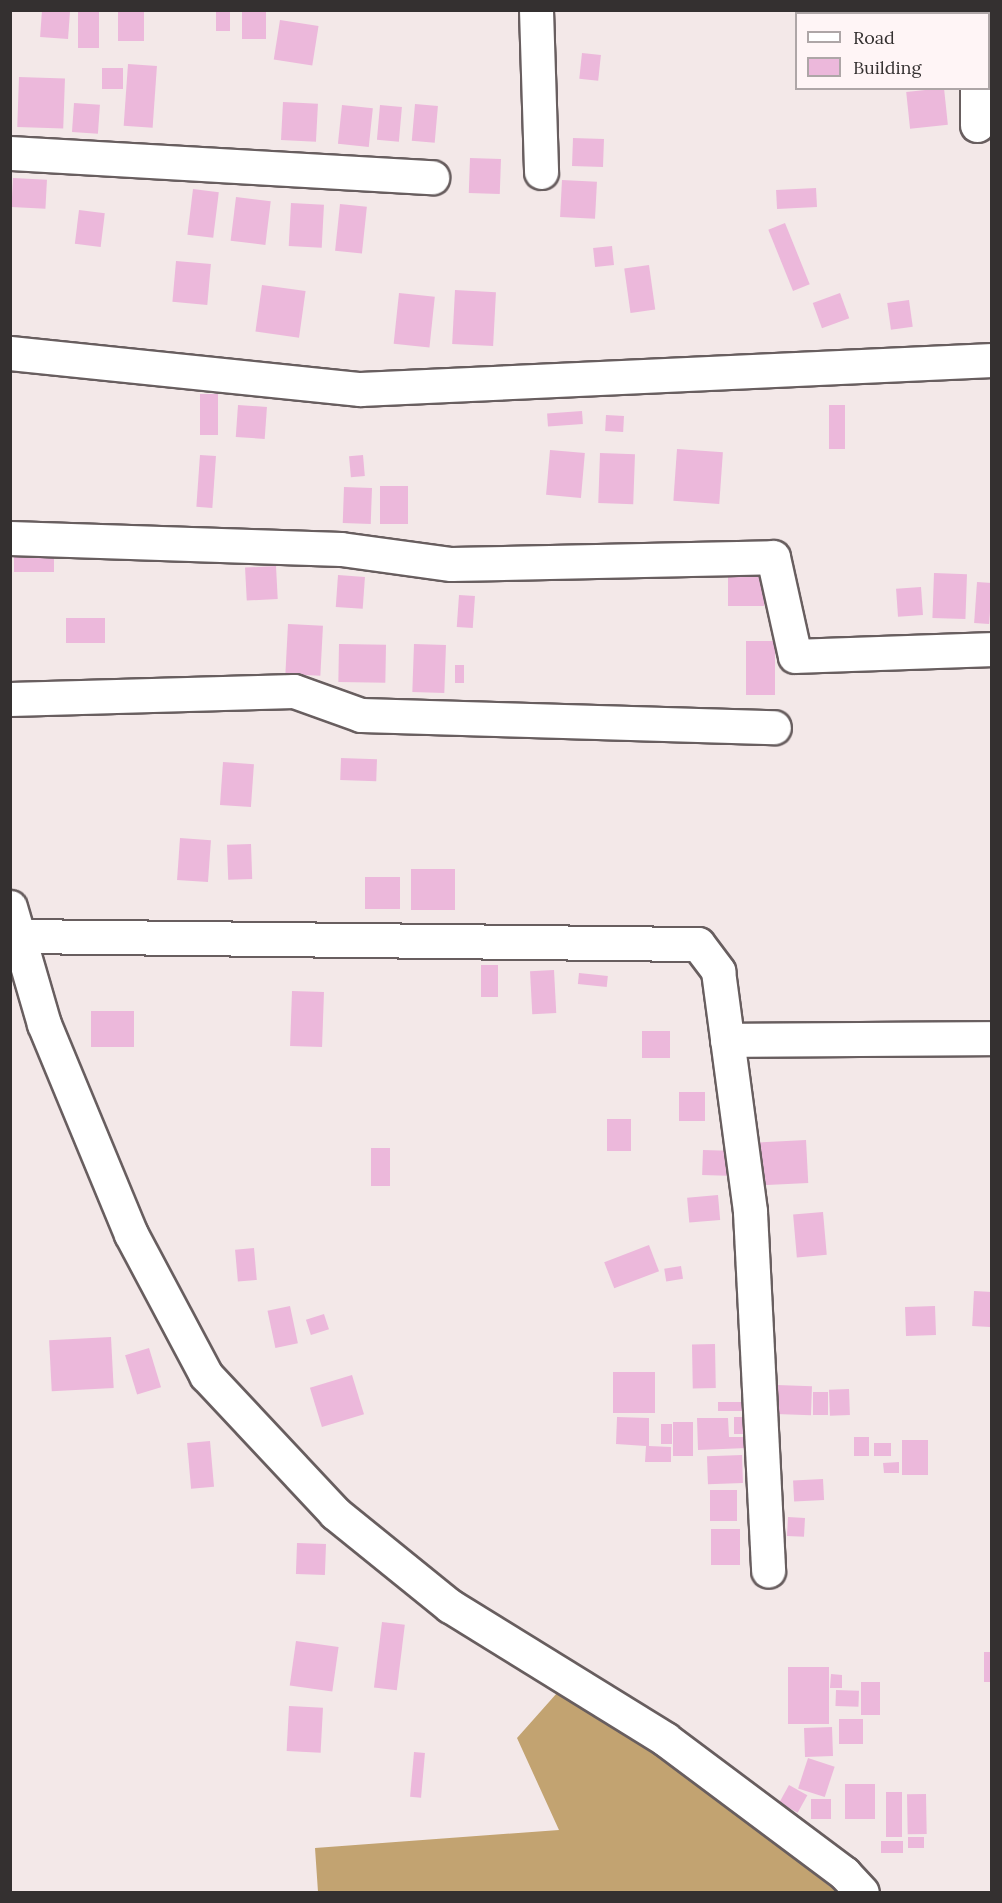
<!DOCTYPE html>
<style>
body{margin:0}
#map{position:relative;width:1002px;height:1903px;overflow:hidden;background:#f3e8e8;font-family:Lora,serif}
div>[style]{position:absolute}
.forest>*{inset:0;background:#c2a371}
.building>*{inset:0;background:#ecb8db;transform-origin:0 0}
.roads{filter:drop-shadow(2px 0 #685e5f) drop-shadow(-2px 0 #685e5f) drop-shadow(0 2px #685e5f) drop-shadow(0 -2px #685e5f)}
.minor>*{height:33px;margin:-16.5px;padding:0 16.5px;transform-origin:16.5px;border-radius:16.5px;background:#fff}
span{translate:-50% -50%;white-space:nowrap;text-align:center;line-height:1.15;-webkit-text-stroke:4.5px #fff5f6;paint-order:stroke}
.frame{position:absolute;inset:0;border:12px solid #343030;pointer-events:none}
.legend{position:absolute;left:795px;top:12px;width:195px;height:78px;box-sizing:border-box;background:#fff5f6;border:2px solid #aea6a7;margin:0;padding:8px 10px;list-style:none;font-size:18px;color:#343030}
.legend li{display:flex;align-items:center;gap:12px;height:30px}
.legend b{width:30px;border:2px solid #aea6a7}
</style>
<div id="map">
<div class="forest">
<div style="clip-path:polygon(557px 1693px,676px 1767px,837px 1892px,318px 1892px,315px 1848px,559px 1830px,517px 1738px)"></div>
</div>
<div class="building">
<div style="left:42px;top:10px;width:28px;height:27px;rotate:4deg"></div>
<div style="left:78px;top:10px;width:21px;height:38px"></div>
<div style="left:118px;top:10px;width:26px;height:31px"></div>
<div style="left:216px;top:10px;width:14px;height:21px"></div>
<div style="left:242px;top:10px;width:24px;height:29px"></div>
<div style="left:280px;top:20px;width:39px;height:40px;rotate:9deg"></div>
<div style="left:582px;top:53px;width:19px;height:26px;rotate:6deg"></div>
<div style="left:128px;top:64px;width:29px;height:62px;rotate:4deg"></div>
<div style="left:102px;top:68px;width:21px;height:21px"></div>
<div style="left:19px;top:77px;width:46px;height:50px;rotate:2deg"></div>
<div style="left:944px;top:88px;width:37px;height:38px;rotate:84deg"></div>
<div style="left:283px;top:102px;width:35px;height:38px;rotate:3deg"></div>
<div style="left:74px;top:103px;width:26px;height:29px;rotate:4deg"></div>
<div style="left:415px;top:104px;width:23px;height:37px;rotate:5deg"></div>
<div style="left:342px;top:105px;width:31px;height:39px;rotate:6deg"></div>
<div style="left:380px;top:105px;width:22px;height:35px;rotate:5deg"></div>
<div style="left:573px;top:138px;width:31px;height:28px;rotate:2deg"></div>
<div style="left:470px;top:158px;width:31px;height:35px;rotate:2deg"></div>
<div style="left:13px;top:178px;width:34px;height:29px;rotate:3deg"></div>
<div style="left:562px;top:180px;width:35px;height:37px;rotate:3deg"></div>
<div style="left:816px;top:188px;width:19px;height:40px;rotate:87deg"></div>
<div style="left:193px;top:189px;width:26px;height:46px;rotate:7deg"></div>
<div style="left:236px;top:197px;width:35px;height:44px;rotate:7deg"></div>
<div style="left:291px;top:203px;width:33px;height:43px;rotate:3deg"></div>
<div style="left:340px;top:204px;width:27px;height:47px;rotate:6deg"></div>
<div style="left:79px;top:210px;width:26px;height:34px;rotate:7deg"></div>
<div style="left:785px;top:223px;width:66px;height:18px;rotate:68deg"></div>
<div style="left:612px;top:246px;width:19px;height:19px;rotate:84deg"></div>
<div style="left:176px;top:261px;width:35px;height:41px;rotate:5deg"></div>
<div style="left:649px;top:265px;width:45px;height:25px;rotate:82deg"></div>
<div style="left:262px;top:285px;width:44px;height:47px;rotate:8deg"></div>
<div style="left:455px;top:290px;width:41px;height:54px;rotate:3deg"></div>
<div style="left:399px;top:293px;width:36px;height:51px;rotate:6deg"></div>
<div style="left:840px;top:293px;width:27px;height:29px;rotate:70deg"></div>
<div style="left:909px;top:300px;width:27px;height:22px;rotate:82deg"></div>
<div style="left:200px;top:394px;width:18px;height:41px"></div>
<div style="left:238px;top:405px;width:29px;height:32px;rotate:4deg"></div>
<div style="left:829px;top:405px;width:16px;height:44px"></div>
<div style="left:582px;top:411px;width:13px;height:35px;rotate:86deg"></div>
<div style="left:606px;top:415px;width:18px;height:16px;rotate:3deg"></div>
<div style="left:677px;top:449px;width:46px;height:52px;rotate:4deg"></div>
<div style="left:550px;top:450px;width:35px;height:45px;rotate:5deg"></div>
<div style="left:600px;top:453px;width:35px;height:50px;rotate:2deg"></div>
<div style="left:200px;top:455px;width:16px;height:52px;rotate:4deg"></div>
<div style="left:363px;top:455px;width:21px;height:14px;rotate:85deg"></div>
<div style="left:380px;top:486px;width:28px;height:38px"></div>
<div style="left:344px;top:487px;width:28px;height:36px;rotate:2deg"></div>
<div style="left:14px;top:550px;width:40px;height:22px"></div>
<div style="left:276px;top:566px;width:33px;height:31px;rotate:87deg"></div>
<div style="left:934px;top:573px;width:33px;height:45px;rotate:2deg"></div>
<div style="left:338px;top:575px;width:27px;height:32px;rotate:4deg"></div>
<div style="left:764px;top:575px;width:31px;height:36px;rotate:90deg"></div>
<div style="left:977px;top:582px;width:15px;height:41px;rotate:4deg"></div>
<div style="left:921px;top:587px;width:28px;height:25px;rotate:86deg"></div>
<div style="left:459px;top:595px;width:16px;height:32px;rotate:4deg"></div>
<div style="left:66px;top:618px;width:39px;height:25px"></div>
<div style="left:288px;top:624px;width:35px;height:50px;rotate:3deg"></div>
<div style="left:746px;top:641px;width:29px;height:54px"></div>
<div style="left:339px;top:644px;width:47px;height:38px;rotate:1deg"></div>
<div style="left:414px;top:644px;width:32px;height:48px;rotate:2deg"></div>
<div style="left:455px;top:665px;width:9px;height:18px"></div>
<div style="left:341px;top:758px;width:36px;height:22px;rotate:2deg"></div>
<div style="left:223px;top:762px;width:31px;height:43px;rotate:4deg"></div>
<div style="left:180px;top:838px;width:31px;height:42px;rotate:4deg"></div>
<div style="left:251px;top:844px;width:35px;height:24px;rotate:88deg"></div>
<div style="left:411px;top:869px;width:44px;height:41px"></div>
<div style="left:365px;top:877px;width:35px;height:32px"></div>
<div style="left:481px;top:965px;width:17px;height:32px"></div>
<div style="left:554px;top:970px;width:43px;height:24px;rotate:87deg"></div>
<div style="left:579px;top:973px;width:29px;height:11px;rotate:6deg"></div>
<div style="left:292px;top:991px;width:32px;height:55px;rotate:2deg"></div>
<div style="left:91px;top:1011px;width:43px;height:36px"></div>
<div style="left:642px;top:1031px;width:28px;height:27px"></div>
<div style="left:705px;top:1092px;width:29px;height:26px;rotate:90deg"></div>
<div style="left:607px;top:1119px;width:24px;height:32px"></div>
<div style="left:806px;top:1140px;width:43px;height:53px;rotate:87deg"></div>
<div style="left:371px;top:1148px;width:19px;height:38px"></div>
<div style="left:703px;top:1150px;width:25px;height:25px;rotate:2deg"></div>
<div style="left:718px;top:1195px;width:25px;height:31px;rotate:85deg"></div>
<div style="left:823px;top:1212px;width:43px;height:30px;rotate:85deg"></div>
<div style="left:649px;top:1245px;width:28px;height:48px;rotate:69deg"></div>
<div style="left:254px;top:1248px;width:32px;height:19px;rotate:85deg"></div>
<div style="left:681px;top:1266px;width:13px;height:17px;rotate:81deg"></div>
<div style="left:974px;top:1291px;width:18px;height:35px;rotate:3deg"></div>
<div style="left:290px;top:1306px;width:38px;height:23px;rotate:78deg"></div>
<div style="left:935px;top:1306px;width:29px;height:30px;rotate:88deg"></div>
<div style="left:324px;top:1314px;width:16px;height:19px;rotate:72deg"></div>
<div style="left:111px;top:1337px;width:51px;height:62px;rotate:87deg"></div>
<div style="left:715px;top:1344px;width:44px;height:23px;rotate:89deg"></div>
<div style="left:149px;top:1348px;width:41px;height:25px;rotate:73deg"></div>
<div style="left:613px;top:1372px;width:42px;height:41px"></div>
<div style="left:352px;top:1375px;width:41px;height:44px;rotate:73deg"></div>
<div style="left:777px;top:1385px;width:35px;height:29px;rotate:2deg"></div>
<div style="left:849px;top:1389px;width:26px;height:20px;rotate:88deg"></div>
<div style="left:813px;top:1392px;width:15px;height:23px"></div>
<div style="left:718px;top:1402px;width:26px;height:9px"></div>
<div style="clip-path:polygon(617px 1417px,649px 1418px,649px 1446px,671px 1447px,671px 1462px,645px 1462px,646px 1446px,616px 1444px)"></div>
<div style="left:734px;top:1417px;width:16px;height:17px"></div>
<div style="clip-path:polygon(697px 1418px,728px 1418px,729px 1437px,746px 1437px,747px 1448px,698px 1450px)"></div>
<div style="left:673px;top:1422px;width:20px;height:34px"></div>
<div style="left:661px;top:1424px;width:11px;height:20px"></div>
<div style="left:854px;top:1437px;width:15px;height:19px"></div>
<div style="left:902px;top:1440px;width:26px;height:35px"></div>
<div style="left:210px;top:1441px;width:46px;height:23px;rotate:85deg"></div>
<div style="left:874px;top:1443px;width:17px;height:13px"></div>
<div style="left:742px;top:1455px;width:28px;height:35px;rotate:88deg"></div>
<div style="clip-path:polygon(899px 1462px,899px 1473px,884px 1473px,883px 1463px)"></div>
<div style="left:823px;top:1479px;width:21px;height:30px;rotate:87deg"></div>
<div style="left:710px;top:1490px;width:27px;height:31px"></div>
<div style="left:788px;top:1517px;width:17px;height:19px;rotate:3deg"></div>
<div style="left:711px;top:1529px;width:29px;height:36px"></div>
<div style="left:297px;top:1543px;width:29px;height:31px;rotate:2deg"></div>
<div style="left:382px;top:1622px;width:23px;height:66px;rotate:7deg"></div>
<div style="left:296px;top:1641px;width:43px;height:45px;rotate:8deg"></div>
<div style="left:984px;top:1652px;width:8px;height:30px"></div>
<div style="left:788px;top:1667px;width:41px;height:57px"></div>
<div style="clip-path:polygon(831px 1674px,842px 1675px,842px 1688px,830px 1688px)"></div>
<div style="left:861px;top:1682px;width:19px;height:33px"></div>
<div style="left:836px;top:1690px;width:23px;height:16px;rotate:2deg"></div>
<div style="left:289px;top:1706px;width:34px;height:45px;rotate:3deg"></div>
<div style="left:839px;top:1719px;width:24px;height:25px"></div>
<div style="left:832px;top:1727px;width:29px;height:28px;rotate:88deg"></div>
<div style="left:414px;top:1752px;width:11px;height:45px;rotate:5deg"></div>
<div style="left:808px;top:1758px;width:28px;height:32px;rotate:18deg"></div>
<div style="left:845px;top:1784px;width:30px;height:35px"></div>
<div style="left:789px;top:1785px;width:21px;height:20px;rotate:29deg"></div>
<div style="left:886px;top:1792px;width:16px;height:45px"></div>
<div style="left:926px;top:1794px;width:40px;height:19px;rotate:89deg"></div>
<div style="left:811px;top:1799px;width:20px;height:20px"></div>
<div style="left:908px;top:1837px;width:16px;height:11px"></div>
<div style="left:881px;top:1841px;width:22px;height:12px"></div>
</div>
<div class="roads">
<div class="minor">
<div style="left:536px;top:10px;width:162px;rotate:88.2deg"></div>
<div style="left:977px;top:10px;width:4px;rotate:90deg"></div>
<div style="left:977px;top:88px;width:37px;rotate:90deg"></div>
<div style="left:10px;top:153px;width:423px;rotate:3.3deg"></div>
<div style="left:10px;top:353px;width:352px;rotate:5.9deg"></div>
<div style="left:360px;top:389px;width:633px;rotate:-2.63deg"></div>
<div style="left:10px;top:538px;width:331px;rotate:1.9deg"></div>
<div style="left:341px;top:549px;width:111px;rotate:7.8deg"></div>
<div style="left:451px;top:564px;width:322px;rotate:-1.2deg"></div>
<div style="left:773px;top:557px;width:101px;rotate:77.5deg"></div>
<div style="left:795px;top:656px;width:197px;rotate:-2deg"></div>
<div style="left:10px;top:699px;width:284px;rotate:-1.6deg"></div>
<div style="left:294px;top:691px;width:71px;rotate:19.7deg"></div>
<div style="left:361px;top:715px;width:413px;rotate:1.7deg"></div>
<div style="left:10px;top:907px;width:122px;rotate:73.8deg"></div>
<div style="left:44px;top:1024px;width:227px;rotate:67.5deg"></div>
<div style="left:131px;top:1234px;width:160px;rotate:62deg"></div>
<div style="left:206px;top:1375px;width:189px;rotate:46.9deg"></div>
<div style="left:335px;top:1513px;width:148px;rotate:39deg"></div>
<div style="left:450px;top:1606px;width:253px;rotate:31.7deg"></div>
<div style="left:665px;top:1739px;width:224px;rotate:36.8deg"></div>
<div style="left:844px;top:1873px;width:26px;rotate:47deg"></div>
<div style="left:19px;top:936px;width:679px;rotate:0.68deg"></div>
<div style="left:698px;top:944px;width:34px;rotate:53deg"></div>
<div style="left:718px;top:971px;width:243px;rotate:82.4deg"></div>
<div style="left:750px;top:1212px;width:359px;rotate:87.1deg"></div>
<div style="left:727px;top:1040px;width:265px;rotate:-0.4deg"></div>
</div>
</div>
<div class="frame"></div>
<ul class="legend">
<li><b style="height:8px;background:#fff"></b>Road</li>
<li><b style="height:16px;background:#ecb8db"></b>Building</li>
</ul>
</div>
